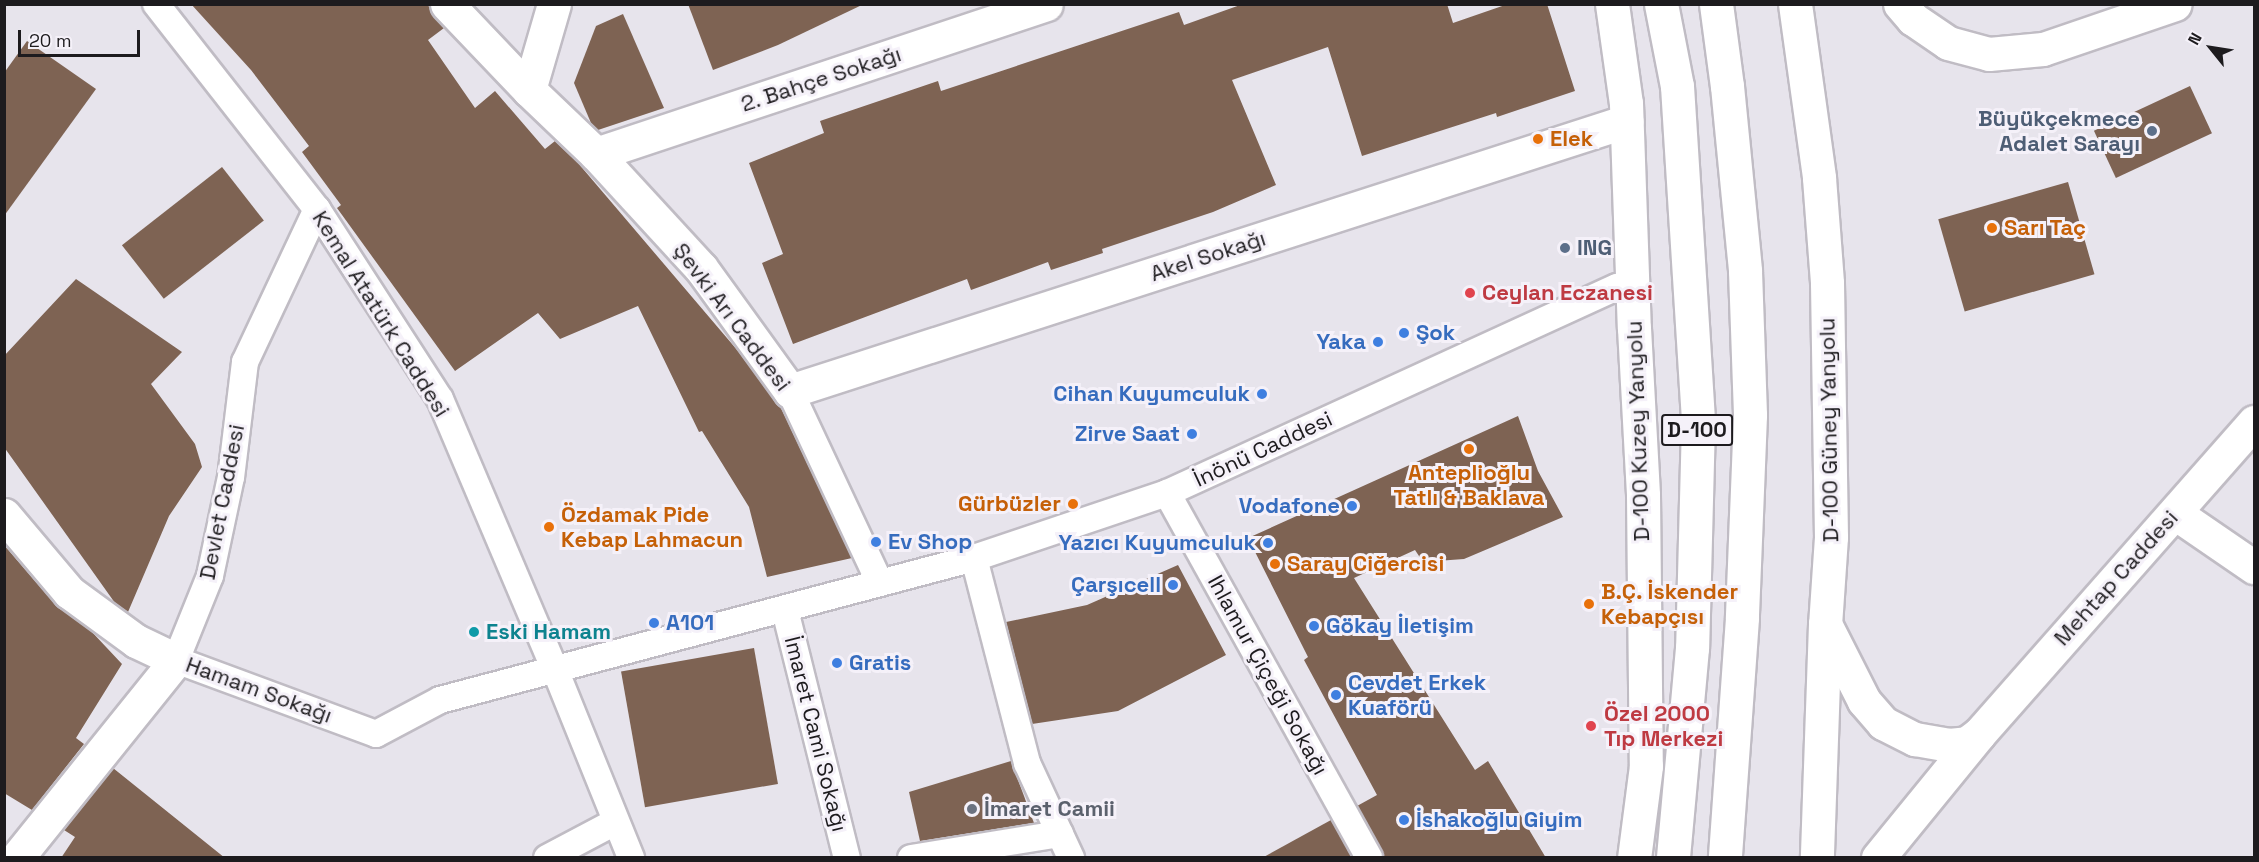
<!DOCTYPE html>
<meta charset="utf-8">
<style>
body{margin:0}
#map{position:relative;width:2259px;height:862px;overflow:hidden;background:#e7e4ec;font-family:"Space Grotesk",sans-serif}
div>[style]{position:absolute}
.building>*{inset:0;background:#7e6353;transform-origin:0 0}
.roads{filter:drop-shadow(2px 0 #c0bcc4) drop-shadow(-2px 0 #c0bcc4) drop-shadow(0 2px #c0bcc4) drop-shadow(0 -2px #c0bcc4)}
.pedestrian>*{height:26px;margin:-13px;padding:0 13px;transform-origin:13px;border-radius:13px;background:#fff}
.minor>*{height:33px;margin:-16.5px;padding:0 16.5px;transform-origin:16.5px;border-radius:16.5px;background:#fff}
.tertiary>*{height:33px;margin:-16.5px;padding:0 16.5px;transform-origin:16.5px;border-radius:16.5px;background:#fff}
.secondary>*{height:33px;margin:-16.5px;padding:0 16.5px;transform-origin:16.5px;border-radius:16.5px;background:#fff}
.primary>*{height:33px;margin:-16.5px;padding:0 16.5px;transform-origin:16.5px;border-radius:16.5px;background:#fff}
.trunk>*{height:33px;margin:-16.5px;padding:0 16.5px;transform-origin:16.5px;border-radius:16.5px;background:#fff}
.dots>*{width:16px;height:16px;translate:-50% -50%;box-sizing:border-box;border:3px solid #f5f1f9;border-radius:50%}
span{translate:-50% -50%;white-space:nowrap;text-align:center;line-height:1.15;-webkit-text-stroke:6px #f5f1f9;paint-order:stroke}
.shield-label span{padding:2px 4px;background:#f5f1f9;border:2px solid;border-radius:4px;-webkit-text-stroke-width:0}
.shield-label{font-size:21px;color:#1d1b1e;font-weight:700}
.street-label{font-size:22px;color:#1d1b1e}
.service-label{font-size:22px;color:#4e5e75;font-weight:700}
.right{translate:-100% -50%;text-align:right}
.left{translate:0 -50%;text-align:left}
.food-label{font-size:22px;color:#c56008;font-weight:700}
.health-label{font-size:22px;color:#be3a42;font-weight:700}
.shop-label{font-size:22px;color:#366cbe;font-weight:700}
.culture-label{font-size:22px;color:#0d838f;font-weight:700}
.worship-label{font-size:22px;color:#5b616d;font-weight:700}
.frame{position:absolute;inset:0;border:6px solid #1d1b1e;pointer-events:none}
.north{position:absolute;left:2181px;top:18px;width:60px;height:60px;-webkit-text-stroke:4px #f5f1f9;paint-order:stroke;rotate:300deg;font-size:16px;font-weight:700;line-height:24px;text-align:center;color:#1d1b1e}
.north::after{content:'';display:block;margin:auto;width:21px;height:27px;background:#1d1b1e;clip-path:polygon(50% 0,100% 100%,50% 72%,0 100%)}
.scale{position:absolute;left:18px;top:30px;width:122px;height:27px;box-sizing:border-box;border:3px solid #1d1b1e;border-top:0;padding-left:8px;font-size:18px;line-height:21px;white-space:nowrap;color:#1d1b1e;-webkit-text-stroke:4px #f5f1f9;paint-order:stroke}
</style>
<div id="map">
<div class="building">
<div style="clip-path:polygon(191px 4px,427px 4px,444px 28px,428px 40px,475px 108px,495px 91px,545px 149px,555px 141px,578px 163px,738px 351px,782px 410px,852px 558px,767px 577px,749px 507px,702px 431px,699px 432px,638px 306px,560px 339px,538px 313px,455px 371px,337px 208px,341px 205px,302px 152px,309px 146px,251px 70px)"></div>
<div style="clip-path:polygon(688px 4px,864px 4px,778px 45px,713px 70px)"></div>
<div style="clip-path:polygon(1243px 4px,1447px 4px,1453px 23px,1508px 4px,1547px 4px,1575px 91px,1497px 117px,1496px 113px,1362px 156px,1328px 47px,1232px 80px,1276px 185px,1213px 212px,1102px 249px,1103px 253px,1051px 270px,1048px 262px,971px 290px,967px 279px,793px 344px,762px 263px,783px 254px,749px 163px,824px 133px,820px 121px,938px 81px,941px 91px,1179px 12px,1184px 25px)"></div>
<div style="clip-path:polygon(623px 14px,664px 108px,598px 130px,591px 123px,574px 83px,596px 26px)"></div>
<div style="clip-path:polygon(27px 41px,96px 89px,4px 216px,4px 73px)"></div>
<div style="left:2190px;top:86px;width:52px;height:106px;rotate:65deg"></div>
<div style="left:222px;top:167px;width:68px;height:127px;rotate:52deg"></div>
<div style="left:2068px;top:182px;width:96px;height:135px;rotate:74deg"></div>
<div style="clip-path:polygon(76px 279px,182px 352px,151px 384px,195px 444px,202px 467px,169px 516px,128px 612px,115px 603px,4px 447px,4px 356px)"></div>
<div style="clip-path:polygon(1518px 416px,1538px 471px,1563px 517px,1464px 559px,1423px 562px,1415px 550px,1354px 578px,1475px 770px,1488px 761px,1546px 858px,1384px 858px,1357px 806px,1377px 795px,1304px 660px,1308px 657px,1248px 538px)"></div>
<div style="clip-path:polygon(4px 545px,55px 604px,91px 631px,122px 664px,76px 738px,84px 744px,32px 810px,4px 793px)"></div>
<div style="clip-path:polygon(1178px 565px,1226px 655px,1118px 711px,1032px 724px,1006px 622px,1087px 605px)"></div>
<div style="left:754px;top:648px;width:138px;height:135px;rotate:80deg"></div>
<div style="clip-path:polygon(1011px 761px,1034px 823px,920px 841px,909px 792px)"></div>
<div style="clip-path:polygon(113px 768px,225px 858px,61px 858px,75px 837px,64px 830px)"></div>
<div style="clip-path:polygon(1331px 820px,1352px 858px,1262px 858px)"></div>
</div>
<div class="roads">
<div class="pedestrian">
<div style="left:156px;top:4px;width:261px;rotate:51.9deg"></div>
<div style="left:317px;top:209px;width:226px;rotate:57.1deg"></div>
<div style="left:440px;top:399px;width:291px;rotate:67deg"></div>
<div style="left:554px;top:667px;width:206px;rotate:68deg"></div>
<div style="left:317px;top:209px;width:169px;rotate:115.2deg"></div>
<div style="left:245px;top:362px;width:116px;rotate:96.9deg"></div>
<div style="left:231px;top:477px;width:101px;rotate:102deg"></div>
<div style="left:210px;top:576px;width:91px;rotate:112deg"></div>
<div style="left:176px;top:660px;width:213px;rotate:20.3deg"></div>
<div style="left:376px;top:734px;width:72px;rotate:-28deg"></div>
<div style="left:440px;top:700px;width:553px;rotate:-14.89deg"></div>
<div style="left:974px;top:558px;width:204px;rotate:-18.6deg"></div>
<div style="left:1167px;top:493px;width:495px;rotate:-24.6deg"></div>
<div style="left:1617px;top:287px;width:16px;rotate:-15deg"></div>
<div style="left:790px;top:391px;width:212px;rotate:64.9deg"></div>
<div style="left:1167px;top:493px;width:417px;rotate:61deg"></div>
<div style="left:974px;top:558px;width:212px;rotate:75.5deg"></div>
<div style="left:1027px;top:763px;width:105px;rotate:65.1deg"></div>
<div style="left:785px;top:610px;width:256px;rotate:76deg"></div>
<div style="left:547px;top:858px;width:77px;rotate:-27.9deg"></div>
<div style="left:911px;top:858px;width:151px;rotate:-9.2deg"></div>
</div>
<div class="minor">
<div style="left:447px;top:4px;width:119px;rotate:46.4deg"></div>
<div style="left:529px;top:90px;width:93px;rotate:43.7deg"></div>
<div style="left:596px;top:154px;width:155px;rotate:47.4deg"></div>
<div style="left:701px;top:268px;width:152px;rotate:54.1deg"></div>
<div style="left:790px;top:391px;width:879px;rotate:-17.88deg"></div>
<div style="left:529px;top:90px;width:90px;rotate:-73.8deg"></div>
<div style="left:596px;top:154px;width:474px;rotate:-18.4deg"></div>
<div style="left:2175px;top:513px;width:96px;rotate:34.4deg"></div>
<div style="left:4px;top:515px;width:101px;rotate:49.8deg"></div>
<div style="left:69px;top:592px;width:83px;rotate:36.2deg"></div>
<div style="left:136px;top:641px;width:44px;rotate:25.4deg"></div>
<div style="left:176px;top:660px;width:254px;rotate:128.8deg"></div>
</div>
<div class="tertiary">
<div style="left:1825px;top:624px;width:86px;rotate:63.1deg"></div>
<div style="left:1864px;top:701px;width:29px;rotate:49deg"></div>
<div style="left:1883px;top:723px;width:36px;rotate:27deg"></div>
<div style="left:1915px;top:739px;width:35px;rotate:10deg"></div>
<div style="left:1949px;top:745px;width:18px;rotate:-6deg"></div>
<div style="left:1967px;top:743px;width:15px;rotate:-37deg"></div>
<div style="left:1979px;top:734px;width:160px;rotate:129.2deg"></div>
<div style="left:1979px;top:734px;width:416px;rotate:-48.6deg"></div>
</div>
<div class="secondary">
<div style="left:1900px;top:4px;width:20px;rotate:49deg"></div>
<div style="left:1913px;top:19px;width:42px;rotate:34.4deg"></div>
<div style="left:1948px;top:43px;width:42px;rotate:15deg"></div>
<div style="left:1989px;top:54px;width:54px;rotate:-5.3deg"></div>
<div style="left:2043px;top:49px;width:139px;rotate:-18.8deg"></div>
</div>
<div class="primary">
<div style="left:1612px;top:4px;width:100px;rotate:82deg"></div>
<div style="left:1626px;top:103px;width:225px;rotate:88deg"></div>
<div style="left:1634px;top:328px;width:167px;rotate:86.9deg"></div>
<div style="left:1643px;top:495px;width:271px;rotate:89.4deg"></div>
<div style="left:1646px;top:766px;width:93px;rotate:97.4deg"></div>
<div style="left:1795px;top:4px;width:176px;rotate:82.1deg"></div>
<div style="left:1819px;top:178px;width:105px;rotate:85.6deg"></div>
<div style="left:1827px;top:283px;width:254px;rotate:89.1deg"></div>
<div style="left:1831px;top:537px;width:87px;rotate:93.9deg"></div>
<div style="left:1825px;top:624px;width:234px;rotate:92deg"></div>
</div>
<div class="trunk">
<div style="left:1661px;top:4px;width:84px;rotate:79deg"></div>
<div style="left:1677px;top:86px;width:338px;rotate:86.4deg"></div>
<div style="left:1698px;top:423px;width:225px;rotate:91.5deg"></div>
<div style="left:1692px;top:648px;width:211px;rotate:95.2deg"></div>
<div style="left:1716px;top:4px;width:83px;rotate:82.4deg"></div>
<div style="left:1727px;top:86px;width:186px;rotate:84.4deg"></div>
<div style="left:1745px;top:271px;width:144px;rotate:88deg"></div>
<div style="left:1750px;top:415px;width:203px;rotate:92.3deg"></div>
<div style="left:1742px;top:618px;width:241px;rotate:94.1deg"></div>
</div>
</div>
<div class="dots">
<div style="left:2152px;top:131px;background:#5c6f8a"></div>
<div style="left:1538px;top:139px;background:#e8710a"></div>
<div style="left:1992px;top:228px;background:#e8710a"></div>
<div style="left:1565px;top:248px;background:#5c6f8a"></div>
<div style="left:1470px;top:293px;background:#e0444e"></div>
<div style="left:1404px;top:333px;background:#3f7fe0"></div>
<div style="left:1378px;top:342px;background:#3f7fe0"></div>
<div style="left:1262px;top:394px;background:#3f7fe0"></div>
<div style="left:1192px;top:434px;background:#3f7fe0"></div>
<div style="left:1469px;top:449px;background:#e8710a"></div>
<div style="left:1073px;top:504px;background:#e8710a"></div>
<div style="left:1352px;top:506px;background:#3f7fe0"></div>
<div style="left:549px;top:527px;background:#e8710a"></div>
<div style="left:876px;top:542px;background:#3f7fe0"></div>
<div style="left:1268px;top:543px;background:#3f7fe0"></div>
<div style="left:1275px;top:564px;background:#e8710a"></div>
<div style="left:1173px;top:585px;background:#3f7fe0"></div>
<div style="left:1589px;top:604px;background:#e8710a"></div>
<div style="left:654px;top:623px;background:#3f7fe0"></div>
<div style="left:1314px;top:626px;background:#3f7fe0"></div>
<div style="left:474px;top:632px;background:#0f9aa8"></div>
<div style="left:837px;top:663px;background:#3f7fe0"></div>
<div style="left:1336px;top:695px;background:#3f7fe0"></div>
<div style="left:1591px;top:726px;background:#e0444e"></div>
<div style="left:972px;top:809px;background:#6b7280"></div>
<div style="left:1404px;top:820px;background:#3f7fe0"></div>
</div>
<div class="shield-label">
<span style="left:1697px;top:430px">D-100</span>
</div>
<div class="street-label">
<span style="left:821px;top:79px;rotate:-18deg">2. Bahçe Sokağı</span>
<span style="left:1208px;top:256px;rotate:-18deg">Akel Sokağı</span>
<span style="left:381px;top:314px;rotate:58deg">Kemal Atatürk Caddesi</span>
<span style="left:732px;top:317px;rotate:53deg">Şevki Arı Caddesi</span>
<span style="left:1829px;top:430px;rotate:-91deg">D-100 Güney Yanyolu</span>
<span style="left:1638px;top:431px;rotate:-92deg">D-100 Kuzey Yanyolu</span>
<span style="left:1263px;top:449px;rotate:-25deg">İnönü Caddesi</span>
<span style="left:222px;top:502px;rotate:-79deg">Devlet Caddesi</span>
<span style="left:2116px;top:578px;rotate:-48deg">Mehtap Caddesi</span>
<span style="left:1268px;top:675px;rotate:61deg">Ihlamur Çiçeği Sokağı</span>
<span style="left:259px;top:690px;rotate:20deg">Hamam Sokağı</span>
<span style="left:816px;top:734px;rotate:76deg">İmaret Cami Sokağı</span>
</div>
<div class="service-label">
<span class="right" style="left:2140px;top:131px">Büyükçekmece<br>Adalet Sarayı</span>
<span class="left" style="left:1577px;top:248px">ING</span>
</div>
<div class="food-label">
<span class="left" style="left:1550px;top:139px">Elek</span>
<span class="left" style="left:2004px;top:228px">Sarı Taç</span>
<span style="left:1469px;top:485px">Anteplioğlu<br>Tatlı &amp; Baklava</span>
<span class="right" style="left:1061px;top:504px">Gürbüzler</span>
<span class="left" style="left:561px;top:527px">Özdamak Pide<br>Kebap Lahmacun</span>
<span class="left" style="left:1287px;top:564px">Saray Ciğercisi</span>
<span class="left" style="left:1601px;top:604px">B.Ç. İskender<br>Kebapçısı</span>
</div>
<div class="health-label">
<span class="left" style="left:1482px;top:293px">Ceylan Eczanesi</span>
<span class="left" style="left:1604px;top:726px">Özel 2000<br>Tıp Merkezi</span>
</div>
<div class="shop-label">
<span class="left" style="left:1416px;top:333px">Şok</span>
<span class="right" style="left:1366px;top:342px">Yaka</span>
<span class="right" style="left:1250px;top:394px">Cihan Kuyumculuk</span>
<span class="right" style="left:1180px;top:434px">Zirve Saat</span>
<span class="right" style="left:1340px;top:506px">Vodafone</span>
<span class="left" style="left:888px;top:542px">Ev Shop</span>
<span class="right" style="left:1256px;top:543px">Yazıcı Kuyumculuk</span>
<span class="right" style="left:1161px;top:585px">Çarşıcell</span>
<span class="left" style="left:666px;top:623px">A101</span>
<span class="left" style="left:1326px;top:626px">Gökay İletişim</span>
<span class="left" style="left:849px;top:663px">Gratis</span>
<span class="left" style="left:1348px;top:695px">Cevdet Erkek<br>Kuaförü</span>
<span class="left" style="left:1416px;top:820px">İshakoğlu Giyim</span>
</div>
<div class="culture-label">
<span class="left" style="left:486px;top:632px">Eski Hamam</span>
</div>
<div class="worship-label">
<span class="left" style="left:984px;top:809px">İmaret Camii</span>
</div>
<div class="frame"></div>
<div class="north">N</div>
<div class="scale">20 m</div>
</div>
